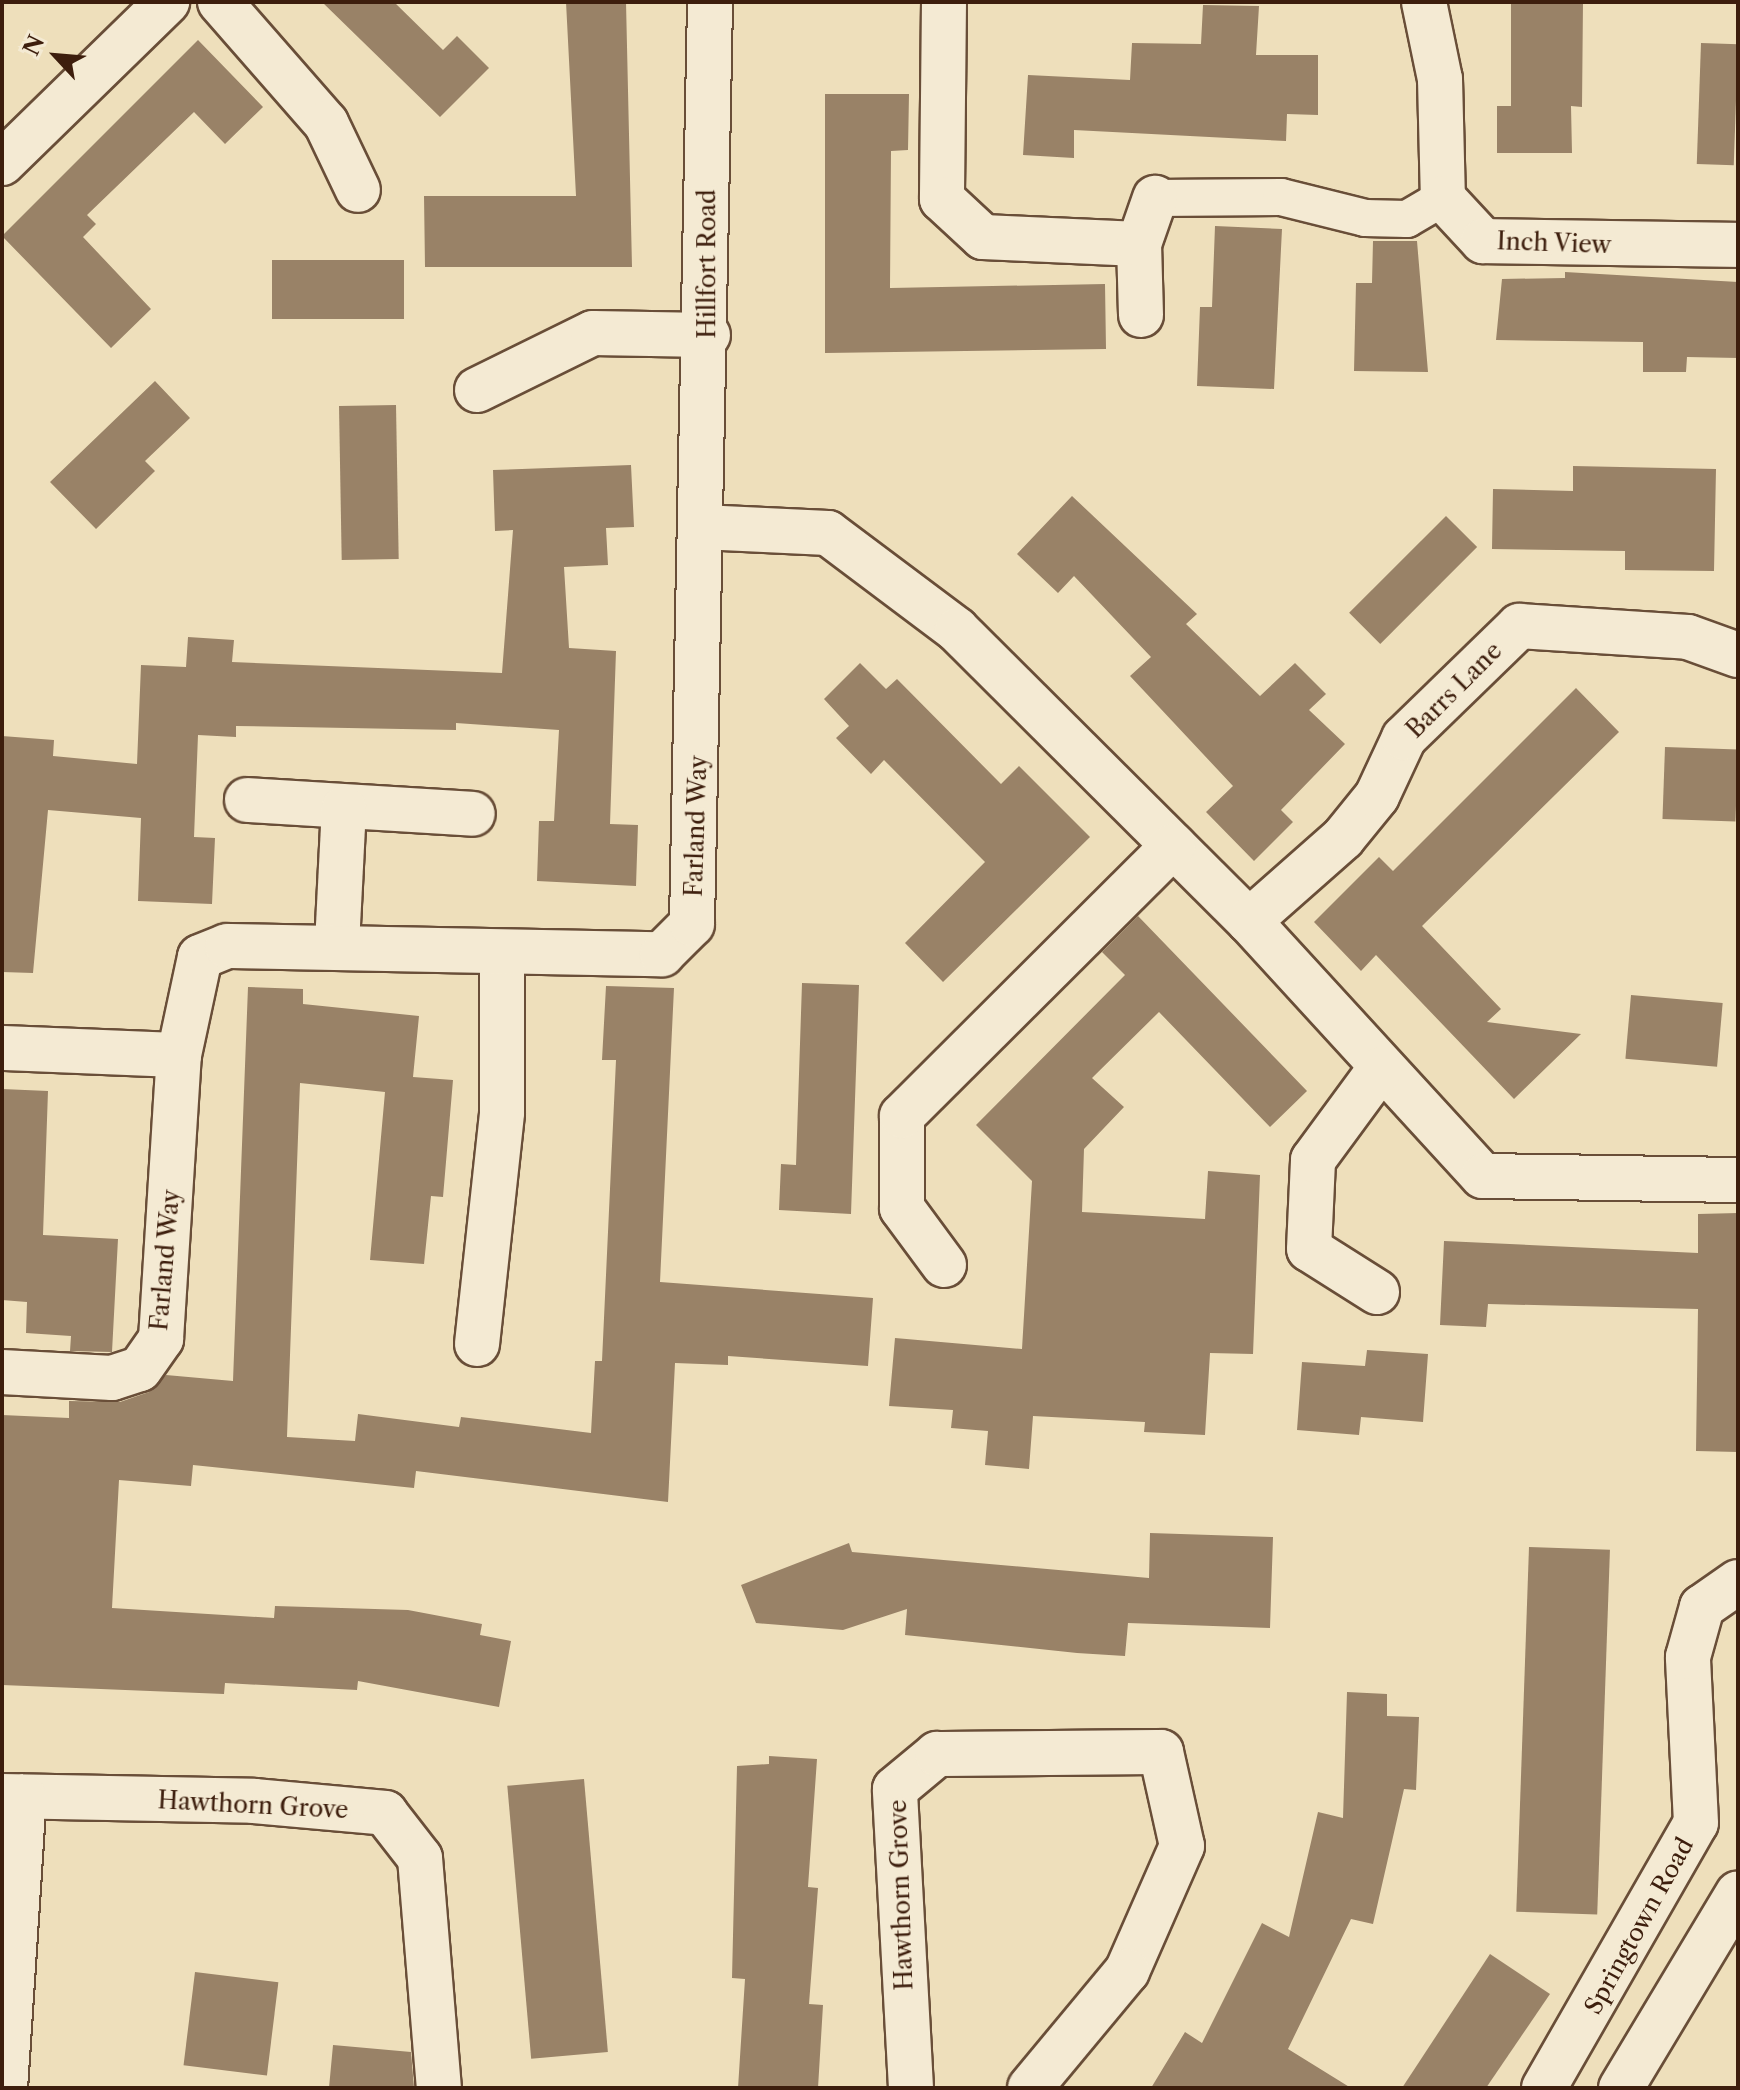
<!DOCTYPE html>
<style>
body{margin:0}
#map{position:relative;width:1740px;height:2090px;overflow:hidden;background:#eedfbb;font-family:"Libre Caslon Text",serif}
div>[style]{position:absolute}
.building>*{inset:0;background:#998267;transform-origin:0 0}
.roads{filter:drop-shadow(2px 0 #694e38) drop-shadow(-2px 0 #694e38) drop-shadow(0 2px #694e38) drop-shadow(0 -2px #694e38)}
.pedestrian>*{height:36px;margin:-18px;padding:0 18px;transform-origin:18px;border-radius:18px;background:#f4ead3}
.minor>*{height:44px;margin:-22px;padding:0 22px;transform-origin:22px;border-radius:22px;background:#f4ead3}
.tertiary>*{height:44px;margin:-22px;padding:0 22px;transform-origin:22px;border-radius:22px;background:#f4ead3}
span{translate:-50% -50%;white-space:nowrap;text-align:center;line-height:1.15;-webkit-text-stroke:6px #f4ead3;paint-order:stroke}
.street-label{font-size:24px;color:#3d1e0d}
.frame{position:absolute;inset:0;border:4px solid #3d1e0d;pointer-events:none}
.north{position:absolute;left:16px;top:16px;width:80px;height:80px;-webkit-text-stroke:6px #f4ead3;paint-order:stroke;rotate:296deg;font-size:22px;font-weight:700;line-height:32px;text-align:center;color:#3d1e0d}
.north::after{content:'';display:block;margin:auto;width:28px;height:36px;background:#3d1e0d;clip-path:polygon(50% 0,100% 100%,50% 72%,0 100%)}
</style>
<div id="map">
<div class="building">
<div style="clip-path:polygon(322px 2px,394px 2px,443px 50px,457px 36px,489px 68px,440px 117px)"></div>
<div style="clip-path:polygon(566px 2px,626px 2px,632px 267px,425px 267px,424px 196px,576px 196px)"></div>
<div style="clip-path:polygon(1511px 2px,1583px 2px,1582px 107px,1571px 106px,1572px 153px,1497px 153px,1497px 106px,1511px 106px)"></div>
<div style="clip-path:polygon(1203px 5px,1259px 6px,1256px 55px,1318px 55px,1318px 115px,1287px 114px,1286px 141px,1074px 130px,1074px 158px,1023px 155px,1028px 75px,1130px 80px,1132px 43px,1201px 44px)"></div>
<div style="clip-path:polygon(198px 40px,263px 107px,225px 144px,194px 112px,87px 215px,96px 224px,83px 237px,151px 309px,111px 348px,2px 236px)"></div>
<div style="left:1701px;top:43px;width:37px;height:121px;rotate:2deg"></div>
<div style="clip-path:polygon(825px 94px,909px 94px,908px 150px,891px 151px,890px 288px,1105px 284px,1106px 349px,825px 353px)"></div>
<div style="clip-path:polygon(1215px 226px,1282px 229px,1274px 389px,1197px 386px,1200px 307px,1212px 307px)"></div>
<div style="clip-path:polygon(1373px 241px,1417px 241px,1428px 372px,1354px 371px,1356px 283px,1372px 283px)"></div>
<div style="left:404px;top:260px;width:59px;height:132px;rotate:90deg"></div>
<div style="clip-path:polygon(1565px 272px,1738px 282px,1738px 358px,1687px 357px,1686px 372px,1643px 372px,1643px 342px,1496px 340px,1502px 279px,1565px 278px)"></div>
<div style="clip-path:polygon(155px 381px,190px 418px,145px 461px,155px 471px,96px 529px,50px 482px)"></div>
<div style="left:396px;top:405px;width:154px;height:57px;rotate:89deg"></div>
<div style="clip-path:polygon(631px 465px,634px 527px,606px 528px,608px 565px,564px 567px,569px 648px,616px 651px,610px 824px,638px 825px,636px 886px,537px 881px,539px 821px,554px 821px,559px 730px,456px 723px,456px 730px,236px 726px,236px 737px,198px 735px,194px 837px,215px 838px,212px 904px,138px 901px,141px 818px,48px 810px,33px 973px,2px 972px,2px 736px,54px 740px,53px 756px,137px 764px,141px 665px,186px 667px,188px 637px,234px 640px,232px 662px,502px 673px,513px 530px,495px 531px,493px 470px)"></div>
<div style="clip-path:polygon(1573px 466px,1716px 469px,1714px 571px,1625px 570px,1625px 551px,1492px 549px,1493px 489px,1573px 491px)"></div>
<div style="clip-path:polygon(1072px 496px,1197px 614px,1186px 624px,1260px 696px,1295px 663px,1326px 694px,1309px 710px,1345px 744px,1281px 810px,1293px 822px,1254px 861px,1206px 812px,1233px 786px,1130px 676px,1151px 657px,1074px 576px,1058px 593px,1017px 554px)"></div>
<div style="left:1446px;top:516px;width:44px;height:137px;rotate:45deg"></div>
<div style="clip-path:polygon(860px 663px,886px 689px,897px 679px,1001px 784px,1019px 766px,1090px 837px,943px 982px,905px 943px,985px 862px,884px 760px,871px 774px,836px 738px,849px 726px,824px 699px)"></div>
<div style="clip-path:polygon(1576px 688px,1619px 732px,1422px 926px,1501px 1009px,1487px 1022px,1581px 1034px,1514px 1099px,1376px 955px,1361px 971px,1314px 922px,1379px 857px,1393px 871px)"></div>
<div style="left:1665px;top:747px;width:73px;height:72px;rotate:2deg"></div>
<div style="clip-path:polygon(1138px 916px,1307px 1091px,1270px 1127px,1159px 1012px,1092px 1078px,1124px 1107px,1084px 1149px,1082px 1212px,1205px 1219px,1208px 1171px,1260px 1175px,1253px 1354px,1210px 1353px,1205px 1435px,1144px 1432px,1145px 1422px,1033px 1416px,1029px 1469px,985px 1465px,988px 1431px,951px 1428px,953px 1410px,889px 1406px,895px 1338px,1022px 1349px,1032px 1181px,976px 1125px,1125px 975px,1102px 952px)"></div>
<div style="clip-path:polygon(802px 983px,859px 985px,851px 1214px,779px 1210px,781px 1164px,796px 1165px)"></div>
<div style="clip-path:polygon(606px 986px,674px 988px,660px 1282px,873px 1298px,868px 1366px,728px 1356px,728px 1365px,675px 1363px,668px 1502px,416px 1471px,414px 1488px,193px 1465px,191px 1486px,119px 1480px,112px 1608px,274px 1618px,275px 1606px,408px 1610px,482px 1624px,480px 1635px,511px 1641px,499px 1707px,358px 1681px,357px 1690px,225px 1683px,224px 1694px,2px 1685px,2px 1415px,69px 1418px,69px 1401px,120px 1402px,149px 1392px,166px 1375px,233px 1381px,248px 987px,303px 989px,303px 1004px,419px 1016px,413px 1077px,453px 1080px,443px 1197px,431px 1196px,424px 1264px,370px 1260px,385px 1092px,300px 1083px,287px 1437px,355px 1441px,358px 1414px,459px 1427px,461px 1417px,591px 1433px,595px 1361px,602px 1361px,616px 1060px,602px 1060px)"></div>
<div style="left:1631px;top:995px;width:92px;height:64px;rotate:5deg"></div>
<div style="clip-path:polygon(2px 1089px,48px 1091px,43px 1235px,118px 1239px,112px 1352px,70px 1351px,71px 1336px,26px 1333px,27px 1302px,2px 1300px)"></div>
<div style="clip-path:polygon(1738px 1213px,1738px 1452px,1696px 1451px,1698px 1309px,1488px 1304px,1486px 1327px,1440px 1325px,1444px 1241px,1698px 1253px,1698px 1214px)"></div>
<div style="clip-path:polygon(1367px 1350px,1428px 1354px,1423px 1422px,1361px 1417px,1359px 1435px,1297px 1430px,1302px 1362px,1365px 1366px)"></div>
<div style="clip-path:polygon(1150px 1533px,1273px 1537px,1270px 1628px,1128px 1623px,1125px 1656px,1077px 1653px,905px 1635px,907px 1609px,843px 1630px,756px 1623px,741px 1585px,849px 1543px,852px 1552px,1149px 1578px)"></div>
<div style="left:1529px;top:1547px;width:81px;height:365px;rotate:2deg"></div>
<div style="clip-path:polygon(1347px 1692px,1387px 1694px,1387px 1716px,1419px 1717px,1416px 1790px,1404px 1789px,1373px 1924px,1351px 1919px,1288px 2049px,1351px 2088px,1151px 2088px,1185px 2032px,1202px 2043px,1262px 1923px,1289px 1937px,1318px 1812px,1343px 1818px)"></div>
<div style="clip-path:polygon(769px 1756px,817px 1759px,808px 1887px,818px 1888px,809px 2004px,823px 2005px,818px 2088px,738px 2088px,745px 1979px,732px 1978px,737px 1766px,769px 1764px)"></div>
<div style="left:584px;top:1779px;width:274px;height:77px;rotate:85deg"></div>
<div style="clip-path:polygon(1490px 1954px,1550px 1994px,1486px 2088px,1402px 2088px)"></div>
<div style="left:195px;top:1972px;width:84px;height:94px;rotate:7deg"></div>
<div style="clip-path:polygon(333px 2045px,411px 2052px,414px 2088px,329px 2088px)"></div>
</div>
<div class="roads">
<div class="pedestrian">
<div style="left:1155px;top:198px;width:126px;rotate:-0.5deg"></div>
<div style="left:1281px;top:197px;width:87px;rotate:14deg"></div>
<div style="left:1365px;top:218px;width:42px;rotate:1.4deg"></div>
<div style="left:1407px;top:219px;width:42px;rotate:-30.3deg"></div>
</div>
<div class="minor">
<div style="left:220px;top:2px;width:161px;rotate:48.8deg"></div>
<div style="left:326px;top:123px;width:74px;rotate:64.5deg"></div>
<div style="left:944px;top:2px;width:197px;rotate:90.6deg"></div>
<div style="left:942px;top:199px;width:56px;rotate:42.8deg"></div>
<div style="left:983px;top:237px;width:156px;rotate:2.6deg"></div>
<div style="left:1424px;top:2px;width:79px;rotate:78.3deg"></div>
<div style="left:1440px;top:79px;width:119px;rotate:88.6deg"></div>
<div style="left:1443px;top:198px;width:59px;rotate:47.1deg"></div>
<div style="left:1483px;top:241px;width:255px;rotate:0.9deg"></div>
<div style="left:2px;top:163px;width:231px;rotate:-44.3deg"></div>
<div style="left:1141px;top:315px;width:71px;rotate:-91.6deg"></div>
<div style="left:1139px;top:244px;width:49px;rotate:-70.8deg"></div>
<div style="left:477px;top:390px;width:129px;rotate:-26.2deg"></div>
<div style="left:593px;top:333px;width:115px;rotate:1deg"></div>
<div style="left:701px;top:527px;width:127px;rotate:2.7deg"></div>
<div style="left:828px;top:533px;width:161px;rotate:36.9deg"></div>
<div style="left:957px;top:630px;width:412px;rotate:44.9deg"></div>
<div style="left:1249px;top:921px;width:346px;rotate:47.5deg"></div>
<div style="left:1483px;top:1176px;width:255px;rotate:0.9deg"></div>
<div style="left:247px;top:800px;width:226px;rotate:3.5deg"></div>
<div style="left:1249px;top:921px;width:125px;rotate:-41.4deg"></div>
<div style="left:1343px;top:838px;width:54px;rotate:-51deg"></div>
<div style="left:1377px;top:796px;width:64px;rotate:-65deg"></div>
<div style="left:1404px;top:738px;width:161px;rotate:-44.2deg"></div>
<div style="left:1519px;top:626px;width:169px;rotate:3.7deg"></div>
<div style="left:1688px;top:637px;width:53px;rotate:19.8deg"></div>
<div style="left:337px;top:945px;width:137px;rotate:-87.1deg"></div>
<div style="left:2px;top:1048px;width:177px;rotate:2.3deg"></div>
<div style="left:944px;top:1265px;width:71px;rotate:-126.4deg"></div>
<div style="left:902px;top:1208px;width:92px;rotate:-90deg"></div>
<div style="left:902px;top:1116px;width:383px;rotate:-44.9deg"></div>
<div style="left:1377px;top:1292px;width:80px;rotate:-147.7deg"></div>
<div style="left:1309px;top:1249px;width:89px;rotate:-87.4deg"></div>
<div style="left:1313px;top:1160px;width:112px;rotate:-53.7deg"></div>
<div style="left:477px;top:1344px;width:233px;rotate:-83.8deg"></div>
<div style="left:502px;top:1112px;width:159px;rotate:-90deg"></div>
<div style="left:2px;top:1372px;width:110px;rotate:3.1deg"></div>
<div style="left:112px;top:1378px;width:29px;rotate:-18deg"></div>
<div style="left:140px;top:1369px;width:37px;rotate:-55deg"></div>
<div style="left:161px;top:1339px;width:285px;rotate:-86.4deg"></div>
<div style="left:179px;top:1055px;width:100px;rotate:-77.9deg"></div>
<div style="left:200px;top:957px;width:29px;rotate:-22deg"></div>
<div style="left:227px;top:946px;width:435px;rotate:1.1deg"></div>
<div style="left:662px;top:954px;width:42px;rotate:-45deg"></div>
<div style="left:692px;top:924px;width:922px;rotate:-88.88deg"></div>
<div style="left:2px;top:1796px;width:252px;rotate:1.1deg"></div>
<div style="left:254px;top:1801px;width:132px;rotate:5.2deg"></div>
<div style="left:385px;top:1813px;width:57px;rotate:52.1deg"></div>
<div style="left:420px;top:1858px;width:231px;rotate:85.3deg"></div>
<div style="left:5px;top:2088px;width:292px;rotate:-86.3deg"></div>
<div style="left:911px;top:2088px;width:299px;rotate:-93.1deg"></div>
<div style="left:895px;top:1789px;width:55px;rotate:-39.8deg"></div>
<div style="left:937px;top:1754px;width:224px;rotate:-0.5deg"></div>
<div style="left:1161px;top:1752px;width:96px;rotate:77.4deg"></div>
<div style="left:1182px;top:1846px;width:137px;rotate:113.7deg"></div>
<div style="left:1127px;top:1971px;width:152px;rotate:129.7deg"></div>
<div style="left:1544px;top:2088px;width:305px;rotate:-60.2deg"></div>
<div style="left:1696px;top:1823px;width:166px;rotate:-92.8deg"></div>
<div style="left:1688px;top:1657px;width:52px;rotate:-74.4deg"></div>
<div style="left:1702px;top:1607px;width:44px;rotate:-34.8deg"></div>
</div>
<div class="tertiary">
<div style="left:1621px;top:2088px;width:227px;rotate:-59deg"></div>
</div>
</div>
<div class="street-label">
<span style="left:1554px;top:243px;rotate:2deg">Inch View</span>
<span style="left:707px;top:264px;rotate:-90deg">Hillfort Road</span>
<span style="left:1454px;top:690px;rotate:-45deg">Barrs Lane</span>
<span style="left:696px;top:826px;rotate:-88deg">Farland Way</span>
<span style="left:165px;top:1260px;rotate:-85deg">Farland Way</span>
<span style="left:253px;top:1805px;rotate:3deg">Hawthorn Grove</span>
<span style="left:901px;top:1895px;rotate:-92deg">Hawthorn Grove</span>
<span style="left:1639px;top:1926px;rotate:-61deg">Springtown Road</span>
</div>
<div class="frame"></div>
<div class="north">N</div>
</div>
